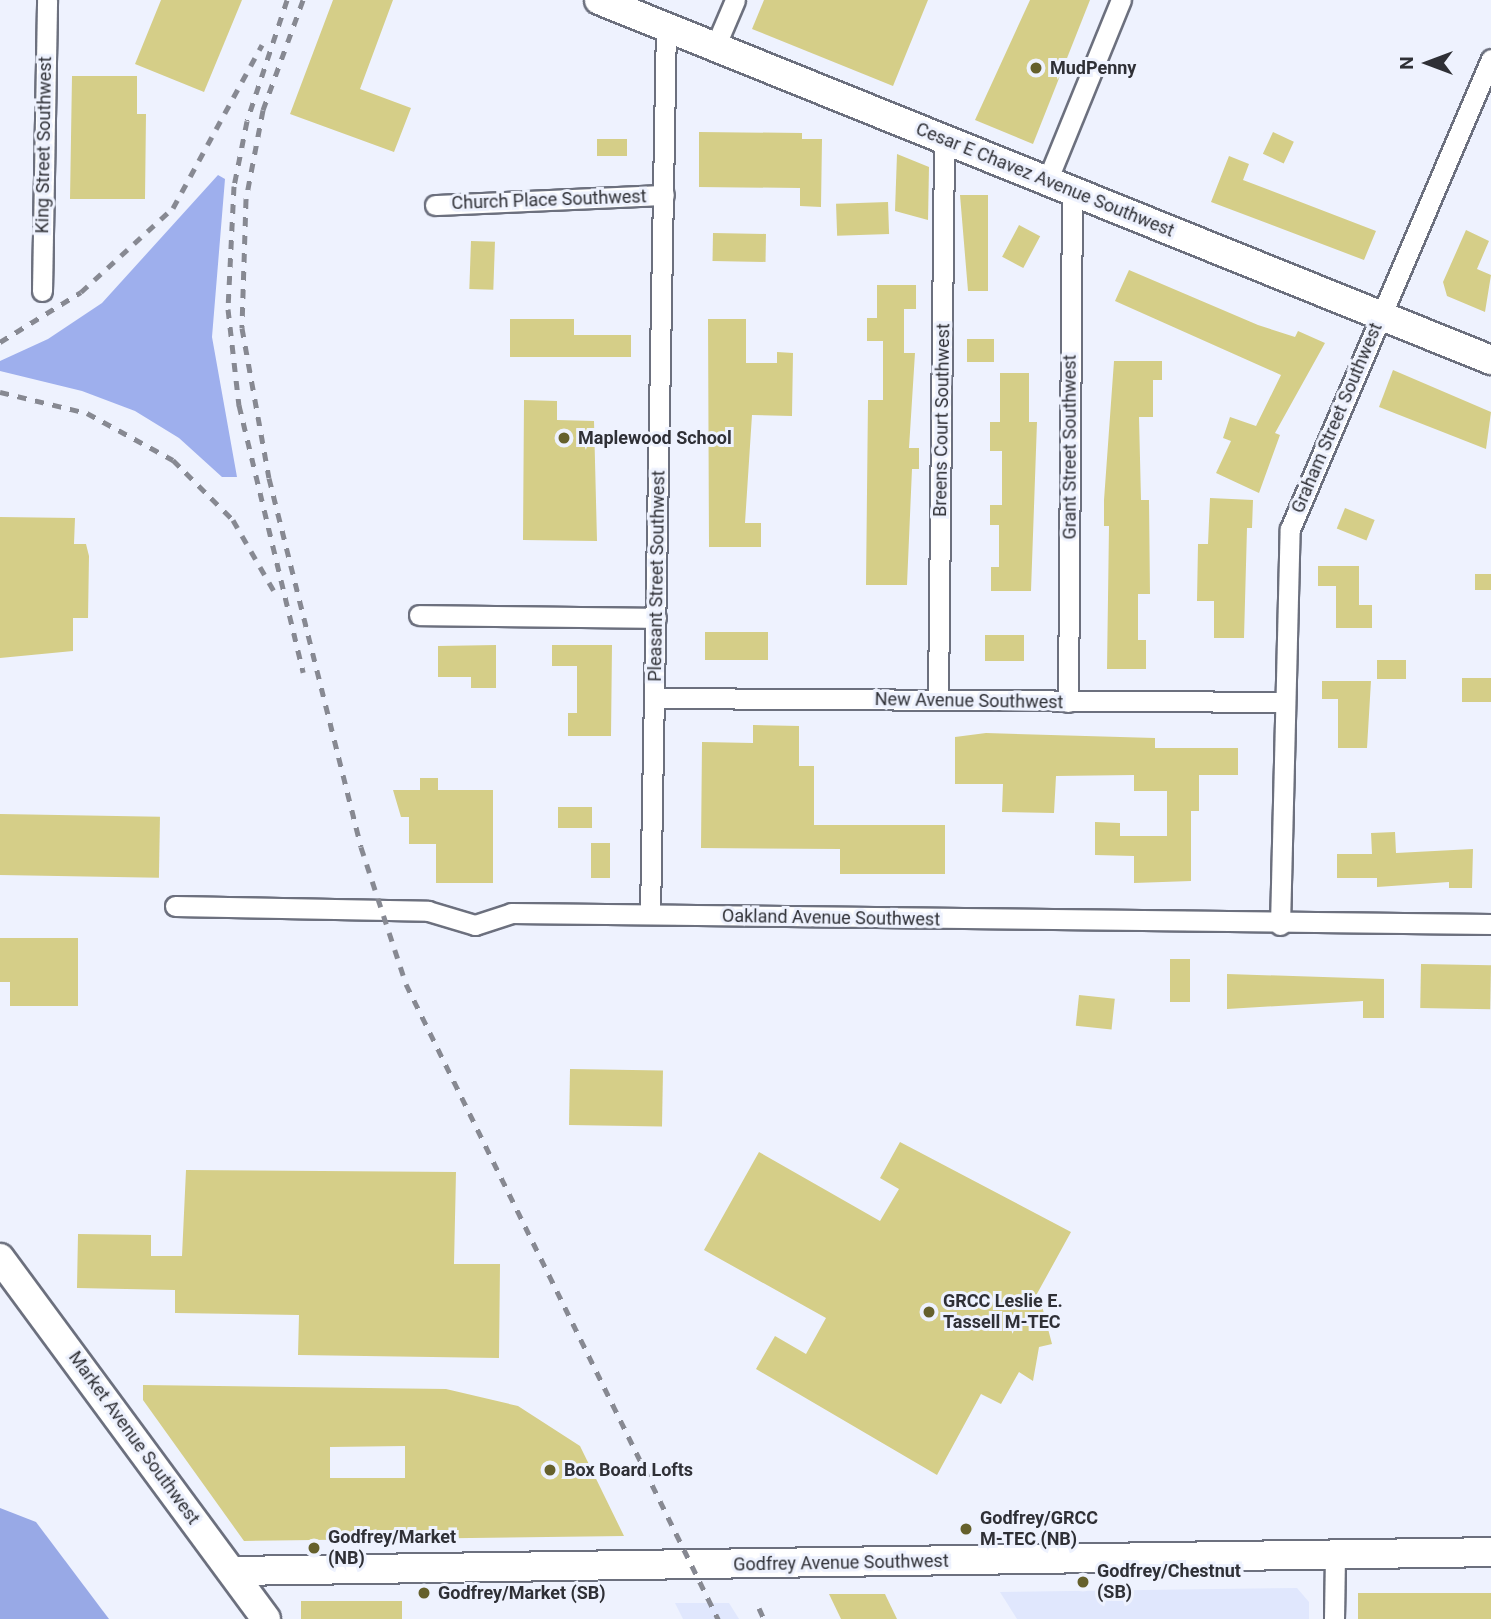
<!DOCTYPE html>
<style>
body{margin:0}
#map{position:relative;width:1491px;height:1619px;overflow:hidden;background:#eef2fe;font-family:Roboto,sans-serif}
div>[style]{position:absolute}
.built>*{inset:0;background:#e0e7fd}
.forest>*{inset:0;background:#9eafed}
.water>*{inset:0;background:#98a9e6}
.building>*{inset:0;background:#d5ce88;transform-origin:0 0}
.roads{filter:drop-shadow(2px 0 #6c707e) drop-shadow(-2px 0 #6c707e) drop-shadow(0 2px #6c707e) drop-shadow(0 -2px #6c707e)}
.minor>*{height:19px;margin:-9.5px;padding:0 9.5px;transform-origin:9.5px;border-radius:9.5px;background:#fff}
.secondary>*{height:28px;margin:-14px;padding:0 14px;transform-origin:14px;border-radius:14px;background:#fff}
.rail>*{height:5px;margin-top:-2.5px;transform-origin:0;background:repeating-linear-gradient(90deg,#878992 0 9px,transparent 0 18px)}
.dots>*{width:19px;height:19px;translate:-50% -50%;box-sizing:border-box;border:4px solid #eef2fe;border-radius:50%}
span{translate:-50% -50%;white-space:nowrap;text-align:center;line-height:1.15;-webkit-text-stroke:6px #eef2fe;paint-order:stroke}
.poi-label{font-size:18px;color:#2f3036;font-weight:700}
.left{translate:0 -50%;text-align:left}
.street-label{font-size:18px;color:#2f3036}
.north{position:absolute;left:1393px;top:28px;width:70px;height:70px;-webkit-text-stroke:5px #eef2fe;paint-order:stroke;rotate:270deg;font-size:19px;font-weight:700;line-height:28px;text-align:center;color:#2f3036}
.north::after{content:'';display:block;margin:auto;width:24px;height:32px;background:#2f3036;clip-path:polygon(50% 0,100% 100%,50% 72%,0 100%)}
</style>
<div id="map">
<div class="built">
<div style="clip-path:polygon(1297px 1588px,1309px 1602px,1309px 1619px,1017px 1619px,1000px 1592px)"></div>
<div style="clip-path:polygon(675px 1603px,729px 1603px,739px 1619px,683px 1619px)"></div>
</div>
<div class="forest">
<div style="clip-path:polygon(218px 175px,225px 179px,212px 337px,237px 477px,222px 477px,179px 438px,135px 411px,82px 391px,0 371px,0 361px,48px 339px,102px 303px)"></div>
</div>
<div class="water">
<div style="clip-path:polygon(0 1508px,36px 1522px,109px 1619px,0 1619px)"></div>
</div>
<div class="building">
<div style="clip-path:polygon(161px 0,242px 0,204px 92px,135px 64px)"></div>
<div style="clip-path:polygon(333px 0,393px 0,360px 89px,411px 108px,394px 152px,290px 114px)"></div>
<div style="clip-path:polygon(764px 0,928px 0,893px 86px,752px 29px)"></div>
<div style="clip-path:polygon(1030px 0,1090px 0,1033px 144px,975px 120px)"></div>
<div style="clip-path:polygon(72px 76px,137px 76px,137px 114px,146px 114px,145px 199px,70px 199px)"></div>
<div style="clip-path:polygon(699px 132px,802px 133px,802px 139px,822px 139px,821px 207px,800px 206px,800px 188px,699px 187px)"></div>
<div style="left:1273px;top:132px;width:23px;height:24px;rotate:25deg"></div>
<div style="left:597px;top:139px;width:30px;height:17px"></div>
<div style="clip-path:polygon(897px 154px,929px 167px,928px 220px,895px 211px)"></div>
<div style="clip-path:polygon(1229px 156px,1249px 164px,1243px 180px,1376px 231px,1364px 260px,1211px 202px)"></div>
<div style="clip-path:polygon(960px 195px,988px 195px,988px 291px,968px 291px)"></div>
<div style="left:888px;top:202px;width:32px;height:52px;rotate:88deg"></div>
<div style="left:1019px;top:225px;width:24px;height:36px;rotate:28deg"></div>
<div style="clip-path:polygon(1466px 230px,1489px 241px,1477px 269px,1491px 275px,1485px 312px,1447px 296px,1443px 282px)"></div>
<div style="left:713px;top:233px;width:53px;height:28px;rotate:1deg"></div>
<div style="left:471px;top:241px;width:24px;height:48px;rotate:2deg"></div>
<div style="clip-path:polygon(1129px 270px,1258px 325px,1295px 337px,1298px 331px,1325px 343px,1275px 433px,1280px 435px,1259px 493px,1216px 473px,1231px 441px,1223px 438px,1230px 417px,1256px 426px,1281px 375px,1115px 301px)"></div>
<div style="clip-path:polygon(877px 285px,916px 285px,916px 309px,904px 309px,904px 353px,915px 353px,909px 448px,919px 448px,919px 469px,912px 469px,907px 585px,866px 585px,868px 400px,883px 400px,883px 341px,867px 341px,867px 318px,877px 318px)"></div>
<div style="clip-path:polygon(510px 319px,574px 319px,574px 335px,631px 335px,631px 357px,510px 357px)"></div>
<div style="clip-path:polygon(708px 319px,746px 319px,746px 363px,777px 363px,777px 352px,793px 353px,792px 416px,752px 415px,745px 523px,761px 523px,761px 547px,709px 547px)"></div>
<div style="left:967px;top:339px;width:27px;height:23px"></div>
<div style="clip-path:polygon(1114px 361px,1162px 361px,1162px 380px,1153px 380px,1153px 417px,1139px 417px,1141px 500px,1149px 500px,1150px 594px,1138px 594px,1138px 640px,1146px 640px,1146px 669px,1107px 669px,1109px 526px,1104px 526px,1104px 500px)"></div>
<div style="clip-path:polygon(1393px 370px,1491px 412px,1486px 449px,1379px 407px)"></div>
<div style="clip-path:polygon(1000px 373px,1029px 373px,1029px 422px,1037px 422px,1031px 591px,991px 591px,991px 567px,999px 567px,999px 525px,990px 525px,990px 505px,1002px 505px,1002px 451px,990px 451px,990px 422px,1000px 422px)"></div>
<div style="clip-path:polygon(524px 400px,557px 401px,557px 420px,594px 421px,597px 541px,523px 540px)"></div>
<div style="clip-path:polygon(1210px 498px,1253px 500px,1252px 528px,1247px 528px,1244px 638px,1214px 638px,1214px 601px,1197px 601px,1198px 544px,1208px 544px)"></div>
<div style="left:1345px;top:508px;width:32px;height:22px;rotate:22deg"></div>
<div style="clip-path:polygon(0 517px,75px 518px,74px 544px,86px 544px,89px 556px,88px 618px,73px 618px,73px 651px,0 658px)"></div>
<div style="clip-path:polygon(1318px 566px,1359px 566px,1359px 605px,1372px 605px,1372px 628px,1336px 628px,1336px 586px,1318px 586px)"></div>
<div style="left:1475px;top:574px;width:16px;height:16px"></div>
<div style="left:705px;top:632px;width:63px;height:28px"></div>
<div style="left:985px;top:635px;width:39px;height:26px"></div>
<div style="clip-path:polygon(496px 645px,496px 688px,471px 688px,471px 677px,438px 677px,438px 646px)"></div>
<div style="clip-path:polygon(552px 645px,612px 645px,611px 736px,568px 736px,568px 713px,577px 713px,577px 666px,552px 666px)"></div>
<div style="left:1377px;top:660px;width:29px;height:19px"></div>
<div style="left:1462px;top:678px;width:29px;height:24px"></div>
<div style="clip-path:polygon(1322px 681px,1371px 681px,1367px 748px,1338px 748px,1338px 699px,1322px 699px)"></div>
<div style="clip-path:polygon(753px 725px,799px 726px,799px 766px,814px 766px,814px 825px,945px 825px,945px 874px,840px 874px,840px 849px,701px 848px,702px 742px,753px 743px)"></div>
<div style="clip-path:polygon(986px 733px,1155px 738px,1155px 748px,1238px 748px,1238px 775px,1199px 775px,1199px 811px,1191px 811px,1191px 881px,1134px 883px,1134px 856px,1095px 855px,1095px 822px,1120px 823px,1120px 836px,1167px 836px,1167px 791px,1134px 791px,1134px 775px,1056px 776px,1054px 813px,1002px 812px,1003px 784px,955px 784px,955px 737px)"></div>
<div style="clip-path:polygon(420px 778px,438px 778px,438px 790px,493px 790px,493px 883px,436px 883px,436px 844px,409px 844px,409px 817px,401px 817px,393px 790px,420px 790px)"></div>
<div style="left:558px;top:807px;width:34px;height:21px"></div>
<div style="left:0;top:814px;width:160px;height:61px;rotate:1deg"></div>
<div style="clip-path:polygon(1395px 832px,1396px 853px,1473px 849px,1472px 888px,1449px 888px,1449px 882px,1377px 887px,1377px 878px,1337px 878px,1337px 854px,1372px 854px,1371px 833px)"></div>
<div style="left:591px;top:843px;width:19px;height:35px"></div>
<div style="clip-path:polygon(0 938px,78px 938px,78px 1006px,10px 1006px,10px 982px,0 982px)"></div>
<div style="left:1170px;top:959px;width:20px;height:43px"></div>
<div style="left:1421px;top:964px;width:70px;height:44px;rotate:1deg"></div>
<div style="clip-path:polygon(1227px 974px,1384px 979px,1384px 1018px,1363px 1018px,1363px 1001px,1227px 1009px)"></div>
<div style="left:1079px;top:995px;width:36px;height:31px;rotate:6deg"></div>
<div style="left:570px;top:1069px;width:93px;height:56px;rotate:1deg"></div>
<div style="clip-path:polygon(900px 1142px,1071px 1232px,1033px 1301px,1042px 1306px,1052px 1344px,1039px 1347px,1033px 1381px,1019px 1372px,1001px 1404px,981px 1394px,937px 1475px,756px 1369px,775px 1336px,806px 1354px,826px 1318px,704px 1250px,759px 1152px,880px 1221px,899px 1189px,880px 1178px)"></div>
<div style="clip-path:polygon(186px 1170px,456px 1172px,454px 1264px,500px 1264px,499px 1358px,298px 1355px,299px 1315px,175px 1313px,175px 1290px,77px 1288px,78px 1234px,151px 1235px,151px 1256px,182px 1256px)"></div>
<div style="clip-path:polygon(evenodd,143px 1385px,446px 1389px,518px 1406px,580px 1446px,624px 1536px,244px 1541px,143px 1400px,143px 1385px,405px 1446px,405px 1478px,330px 1478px,330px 1447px,405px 1446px)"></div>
<div style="left:1491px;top:1593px;width:26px;height:133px;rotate:90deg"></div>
<div style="clip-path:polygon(829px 1594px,885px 1594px,897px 1619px,841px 1619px)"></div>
<div style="left:402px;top:1601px;width:18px;height:101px;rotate:90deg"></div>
</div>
<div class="roads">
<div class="minor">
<div style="left:715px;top:47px;width:51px;rotate:-66.9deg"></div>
<div style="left:1047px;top:181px;width:196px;rotate:-67.8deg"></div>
<div style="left:435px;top:205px;width:229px;rotate:-2.5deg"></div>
<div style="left:42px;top:291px;width:291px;rotate:-89deg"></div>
<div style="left:419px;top:615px;width:237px;rotate:0.7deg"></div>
<div style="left:654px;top:698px;width:629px;rotate:0.36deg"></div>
<div style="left:938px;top:699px;width:558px;rotate:-89.38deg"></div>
<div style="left:1068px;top:702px;width:511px;rotate:-89.55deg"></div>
<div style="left:175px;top:906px;width:253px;rotate:1.1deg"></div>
<div style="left:428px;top:911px;width:49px;rotate:16.6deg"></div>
<div style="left:475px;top:925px;width:38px;rotate:-18deg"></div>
<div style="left:511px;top:913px;width:980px;rotate:0.64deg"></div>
<div style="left:650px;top:914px;width:887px;rotate:-88.97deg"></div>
<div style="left:1280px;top:925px;width:396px;rotate:-88.6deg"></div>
<div style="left:1290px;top:529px;width:511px;rotate:-66.85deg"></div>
<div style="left:1334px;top:1619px;width:63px;rotate:-89.1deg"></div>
</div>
<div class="secondary">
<div style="left:599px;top:0;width:962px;rotate:21.98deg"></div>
<div style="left:0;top:1258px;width:448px;rotate:53.6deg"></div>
<div style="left:232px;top:1571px;width:1259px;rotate:-0.86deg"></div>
</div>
</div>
<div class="rail">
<div style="left:287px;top:0;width:127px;rotate:108.3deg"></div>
<div style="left:247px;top:121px;width:66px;rotate:101.3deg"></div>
<div style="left:234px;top:186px;width:123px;rotate:92.8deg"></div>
<div style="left:228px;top:309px;width:97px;rotate:83.5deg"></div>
<div style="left:239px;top:405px;width:275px;rotate:76.5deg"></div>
<div style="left:303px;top:0;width:117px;rotate:110deg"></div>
<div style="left:263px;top:110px;width:91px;rotate:100.8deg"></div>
<div style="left:246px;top:199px;width:129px;rotate:91.8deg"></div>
<div style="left:242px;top:328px;width:152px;rotate:79.8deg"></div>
<div style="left:269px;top:478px;width:380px;rotate:76deg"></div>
<div style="left:361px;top:847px;width:144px;rotate:71.8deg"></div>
<div style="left:406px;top:984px;width:708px;rotate:63.83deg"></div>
<div style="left:0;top:342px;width:95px;rotate:-31.7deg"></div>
<div style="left:81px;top:292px;width:125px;rotate:-42.4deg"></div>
<div style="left:173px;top:208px;width:186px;rotate:-61.4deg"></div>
<div style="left:0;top:392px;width:89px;rotate:13.6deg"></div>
<div style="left:87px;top:413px;width:98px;rotate:28.7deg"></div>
<div style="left:173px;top:460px;width:85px;rotate:45deg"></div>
<div style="left:233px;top:520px;width:90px;rotate:60deg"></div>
<div style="left:759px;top:1608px;width:12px;rotate:66deg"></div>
</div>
<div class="dots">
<div style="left:1036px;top:68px;background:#65602c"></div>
<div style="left:564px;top:438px;background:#65602c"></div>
<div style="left:929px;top:1312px;background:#65602c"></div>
<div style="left:550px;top:1470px;background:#65602c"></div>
<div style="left:966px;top:1529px;background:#65602c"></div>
<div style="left:314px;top:1548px;background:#65602c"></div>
<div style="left:1083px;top:1582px;background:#65602c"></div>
<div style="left:424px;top:1593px;background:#65602c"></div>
</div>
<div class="poi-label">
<span class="left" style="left:1050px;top:68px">MudPenny</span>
<span class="left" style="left:578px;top:438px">Maplewood School</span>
<span class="left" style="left:943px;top:1312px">GRCC Leslie E.<br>Tassell M-TEC</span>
<span class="left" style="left:564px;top:1470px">Box Board Lofts</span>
<span class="left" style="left:980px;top:1529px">Godfrey/GRCC<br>M-TEC (NB)</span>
<span class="left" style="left:328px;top:1548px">Godfrey/Market<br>(NB)</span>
<span class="left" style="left:1097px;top:1582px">Godfrey/Chestnut<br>(SB)</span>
<span class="left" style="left:438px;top:1593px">Godfrey/Market (SB)</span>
</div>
<div class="street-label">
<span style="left:44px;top:145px;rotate:-89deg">King Street Southwest</span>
<span style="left:1045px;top:180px;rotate:22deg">Cesar E Chavez Avenue Southwest</span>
<span style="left:549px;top:200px;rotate:-2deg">Church Place Southwest</span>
<span style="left:1337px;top:418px;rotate:-67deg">Graham Street Southwest</span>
<span style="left:942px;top:420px;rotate:-89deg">Breens Court Southwest</span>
<span style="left:1070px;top:447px;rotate:-90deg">Grant Street Southwest</span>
<span style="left:657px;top:576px;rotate:-89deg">Pleasant Street Southwest</span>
<span style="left:969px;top:701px;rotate:1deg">New Avenue Southwest</span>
<span style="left:831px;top:918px;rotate:1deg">Oakland Avenue Southwest</span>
<span style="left:134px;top:1438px;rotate:54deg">Market Avenue Southwest</span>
<span style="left:841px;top:1563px;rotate:-1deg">Godfrey Avenue Southwest</span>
</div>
<div class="north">N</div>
</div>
